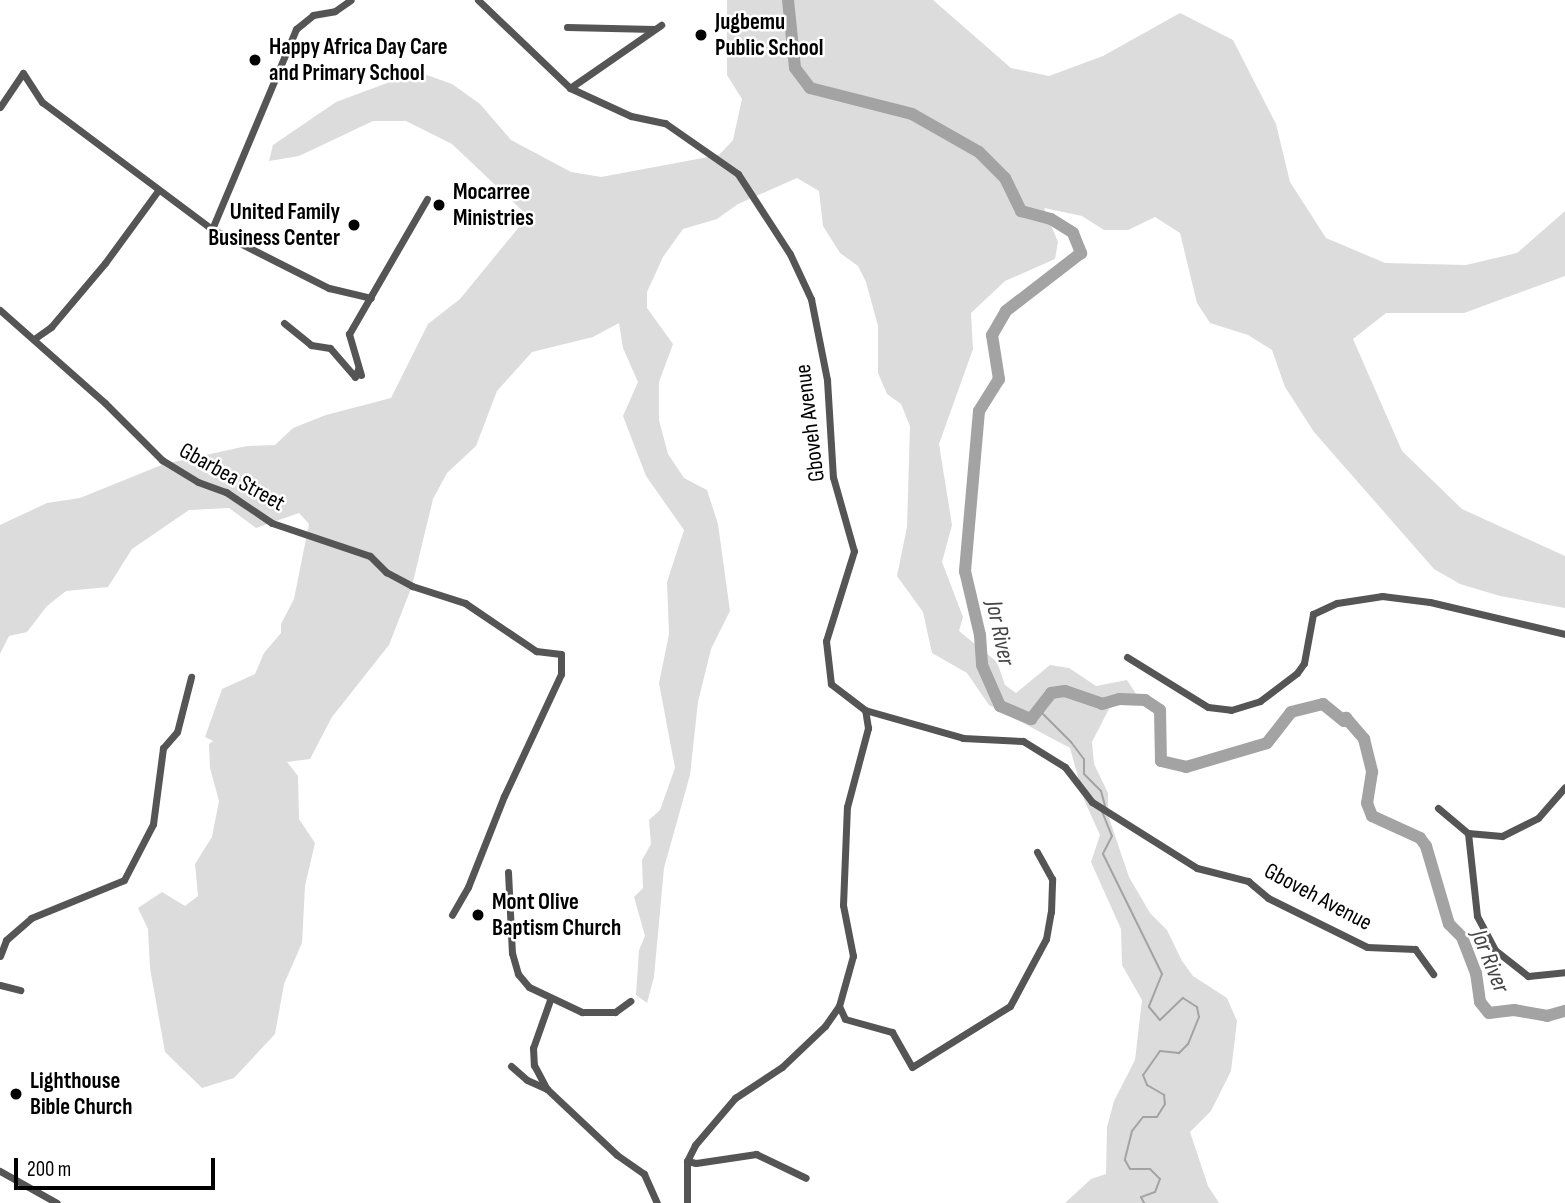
<!DOCTYPE html>
<style>
body{margin:0}
#map{position:relative;width:1565px;height:1203px;overflow:hidden;background:#fff;font-family:"Sofia Sans Condensed",sans-serif}
div>[style]{position:absolute}
.green>*{inset:0;background:#dcdcdc}
.stream>*{height:2px;margin:-1px;padding:0 1px;transform-origin:1px;border-radius:1px;background:#a3a3a3}
.river>*{height:12px;margin:-6px;padding:0 6px;transform-origin:6px;border-radius:6px;background:#a3a3a3}
.minor>*{height:7px;margin:-3.5px;padding:0 3.5px;transform-origin:3.5px;border-radius:3.5px;background:#555}
.dots>*{width:19px;height:19px;translate:-50% -50%;box-sizing:border-box;border:4px solid #fff;border-radius:50%}
span{translate:-50% -50%;white-space:nowrap;text-align:center;line-height:1.15;-webkit-text-stroke:5px #fff;paint-order:stroke}
.poi-label{font-size:23px;color:#000;font-weight:700}
.left{translate:0 -50%;text-align:left}
.right{translate:-100% -50%;text-align:right}
.street-label{font-size:23px;color:#000}
.water-label{font-size:24px;color:#444;font-style:italic}
.scale{position:absolute;left:14px;top:1158px;width:201px;height:32px;box-sizing:border-box;border:4px solid #000;border-top:0;padding-left:9px;font-size:21px;line-height:24px;white-space:nowrap;color:#000;-webkit-text-stroke:5px #fff;paint-order:stroke}
</style>
<div id="map">
<div class="green">
<div style="clip-path:polygon(727px 0,933px 0,1011px 68px,1049px 76px,1103px 56px,1180px 13px,1233px 40px,1276px 124px,1290px 182px,1326px 238px,1385px 263px,1466px 265px,1517px 253px,1565px 211px,1565px 276px,1464px 313px,1386px 313px,1353px 339px,1402px 451px,1462px 509px,1565px 556px,1565px 608px,1500px 596px,1460px 584px,1434px 569px,1314px 432px,1285px 387px,1272px 350px,1248px 335px,1210px 323px,1197px 303px,1180px 233px,1155px 217px,1128px 230px,1104px 230px,1082px 216px,1044px 208px,1058px 242px,1055px 259px,1005px 281px,971px 313px,973px 349px,939px 444px,952px 525px,942px 562px,963px 617px,959px 631px,997px 662px,1005px 685px,1016px 693px,1050px 665px,1069px 668px,1096px 686px,1127px 680px,1140px 700px,1113px 701px,1092px 742px,1094px 764px,1108px 793px,1108px 815px,1129px 877px,1150px 913px,1167px 930px,1182px 961px,1193px 976px,1227px 998px,1237px 1021px,1231px 1071px,1211px 1111px,1190px 1132px,1208px 1186px,1219px 1203px,1065px 1203px,1091px 1179px,1106px 1174px,1107px 1127px,1114px 1101px,1135px 1060px,1142px 1000px,1122px 965px,1121px 929px,1091px 862px,1100px 835px,1085px 802px,1070px 748px,989px 705px,967px 673px,932px 653px,923px 612px,897px 576px,907px 527px,910px 426px,901px 404px,887px 394px,878px 373px,878px 326px,866px 282px,858px 266px,840px 253px,823px 226px,819px 191px,797px 178px,738px 204px,717px 219px,683px 229px,663px 257px,647px 292px,647px 308px,673px 344px,659px 382px,659px 420px,668px 454px,684px 478px,707px 490px,718px 524px,730px 611px,711px 649px,698px 702px,690px 775px,664px 868px,654px 977px,647px 1003px,636px 995px,639px 950px,645px 936px,634px 897px,643px 888px,642px 860px,651px 844px,649px 820px,660px 810px,675px 768px,659px 683px,669px 634px,667px 582px,684px 530px,646px 476px,623px 416px,638px 382px,623px 348px,619px 323px,593px 337px,532px 352px,497px 391px,476px 446px,447px 473px,433px 499px,412px 586px,389px 645px,332px 717px,310px 759px,287px 762px,298px 776px,299px 819px,315px 843px,305px 886px,302px 943px,284px 984px,275px 1034px,234px 1078px,202px 1088px,165px 1052px,150px 968px,148px 929px,138px 908px,162px 892px,185px 906px,198px 896px,195px 864px,212px 837px,219px 801px,210px 768px,209px 744px,213px 741px,205px 737px,222px 689px,255px 674px,264px 653px,281px 633px,281px 624px,294px 599px,309px 524px,299px 513px,256px 528px,229px 508px,189px 510px,132px 549px,108px 587px,66px 591px,47px 606px,27px 632px,9px 636px,0 654px,0 525px,47px 503px,80px 498px,164px 464px,247px 446px,275px 445px,293px 428px,326px 415px,391px 398px,428px 324px,460px 299px,528px 216px,452px 144px,406px 121px,373px 121px,299px 156px,269px 161px,273px 145px,336px 102px,398px 79px,427px 75px,452px 84px,480px 104px,511px 140px,571px 172px,601px 177px,719px 155px,733px 140px,742px 99px,727px 75px)"></div>
</div>
<div class="stream">
<div style="left:1031px;top:719px;width:12px;rotate:-55deg"></div>
<div style="left:1038px;top:709px;width:47px;rotate:45deg"></div>
<div style="left:1071px;top:742px;width:21px;rotate:53deg"></div>
<div style="left:1084px;top:759px;width:15px;rotate:90deg"></div>
<div style="left:1084px;top:774px;width:24px;rotate:45deg"></div>
<div style="left:1101px;top:791px;width:16px;rotate:75deg"></div>
<div style="left:1101px;top:809px;width:29px;rotate:68deg"></div>
<div style="left:1112px;top:836px;width:20px;rotate:117deg"></div>
<div style="left:1103px;top:854px;width:134px;rotate:63.8deg"></div>
<div style="left:1162px;top:974px;width:35px;rotate:112deg"></div>
<div style="left:1149px;top:1007px;width:17px;rotate:50deg"></div>
<div style="left:1160px;top:1020px;width:32px;rotate:-44deg"></div>
<div style="left:1183px;top:998px;width:17px;rotate:33deg"></div>
<div style="left:1197px;top:1007px;width:10px;rotate:79deg"></div>
<div style="left:1199px;top:1017px;width:29px;rotate:112deg"></div>
<div style="left:1188px;top:1044px;width:13px;rotate:135deg"></div>
<div style="left:1179px;top:1053px;width:19px;rotate:-174deg"></div>
<div style="left:1160px;top:1051px;width:29px;rotate:125deg"></div>
<div style="left:1143px;top:1075px;width:11px;rotate:68deg"></div>
<div style="left:1147px;top:1085px;width:20px;rotate:30deg"></div>
<div style="left:1164px;top:1095px;width:9px;rotate:84deg"></div>
<div style="left:1165px;top:1104px;width:15px;rotate:122deg"></div>
<div style="left:1157px;top:1117px;width:14px;rotate:180deg"></div>
<div style="left:1143px;top:1117px;width:18px;rotate:128deg"></div>
<div style="left:1132px;top:1131px;width:30px;rotate:104deg"></div>
<div style="left:1125px;top:1160px;width:10px;rotate:61deg"></div>
<div style="left:1130px;top:1169px;width:20px"></div>
<div style="left:1150px;top:1169px;width:14px;rotate:45deg"></div>
<div style="left:1160px;top:1179px;width:14px;rotate:111deg"></div>
<div style="left:1155px;top:1192px;width:15px;rotate:160deg"></div>
<div style="left:1141px;top:1197px;width:7px;rotate:63deg"></div>
</div>
<div class="river">
<div style="left:788px;top:0;width:68px;rotate:84.1deg"></div>
<div style="left:795px;top:68px;width:25px;rotate:53deg"></div>
<div style="left:810px;top:88px;width:105px;rotate:14.3deg"></div>
<div style="left:912px;top:114px;width:77px;rotate:29.6deg"></div>
<div style="left:979px;top:152px;width:37px;rotate:45deg"></div>
<div style="left:1005px;top:178px;width:37px;rotate:64deg"></div>
<div style="left:1021px;top:211px;width:31px;rotate:15deg"></div>
<div style="left:1051px;top:219px;width:26px;rotate:32deg"></div>
<div style="left:1073px;top:233px;width:22px;rotate:68deg"></div>
<div style="left:1081px;top:253px;width:95px;rotate:142.3deg"></div>
<div style="left:1006px;top:311px;width:28px;rotate:120deg"></div>
<div style="left:992px;top:335px;width:45px;rotate:81deg"></div>
<div style="left:999px;top:379px;width:38px;rotate:122deg"></div>
<div style="left:979px;top:411px;width:161px;rotate:95deg"></div>
<div style="left:965px;top:571px;width:66px;rotate:76.8deg"></div>
<div style="left:980px;top:635px;width:30px;rotate:86deg"></div>
<div style="left:982px;top:665px;width:45px;rotate:66.3deg"></div>
<div style="left:1000px;top:706px;width:34px;rotate:23deg"></div>
<div style="left:1031px;top:719px;width:33px;rotate:-52deg"></div>
<div style="left:1051px;top:693px;width:14px;rotate:-8deg"></div>
<div style="left:1065px;top:691px;width:39px;rotate:19deg"></div>
<div style="left:1102px;top:704px;width:18px;rotate:-16deg"></div>
<div style="left:1119px;top:699px;width:26px;rotate:2deg"></div>
<div style="left:1145px;top:700px;width:18px;rotate:34deg"></div>
<div style="left:1160px;top:710px;width:51px;rotate:88.9deg"></div>
<div style="left:1161px;top:761px;width:26px;rotate:13deg"></div>
<div style="left:1186px;top:767px;width:84px;rotate:-16.5deg"></div>
<div style="left:1267px;top:743px;width:39px;rotate:-52deg"></div>
<div style="left:1291px;top:712px;width:33px;rotate:-14deg"></div>
<div style="left:1323px;top:704px;width:27px;rotate:39deg"></div>
<div style="left:1344px;top:721px;width:4px;rotate:-56deg"></div>
<div style="left:1346px;top:718px;width:28px;rotate:49deg"></div>
<div style="left:1364px;top:739px;width:34px;rotate:76deg"></div>
<div style="left:1372px;top:772px;width:31px;rotate:99deg"></div>
<div style="left:1367px;top:803px;width:14px;rotate:69deg"></div>
<div style="left:1372px;top:816px;width:53px;rotate:24.6deg"></div>
<div style="left:1420px;top:838px;width:10px;rotate:53deg"></div>
<div style="left:1426px;top:846px;width:81px;rotate:73.6deg"></div>
<div style="left:1449px;top:924px;width:18px;rotate:45deg"></div>
<div style="left:1462px;top:937px;width:39px;rotate:69deg"></div>
<div style="left:1476px;top:973px;width:29px;rotate:82deg"></div>
<div style="left:1480px;top:1002px;width:14px;rotate:51deg"></div>
<div style="left:1489px;top:1013px;width:25px;rotate:-7deg"></div>
<div style="left:1514px;top:1010px;width:34px;rotate:10deg"></div>
<div style="left:1547px;top:1016px;width:19px;rotate:-16deg"></div>
</div>
<div class="minor">
<div style="left:478px;top:0;width:127px;rotate:43.7deg"></div>
<div style="left:570px;top:88px;width:67px;rotate:24.7deg"></div>
<div style="left:631px;top:116px;width:35px;rotate:12deg"></div>
<div style="left:665px;top:123px;width:89px;rotate:34.9deg"></div>
<div style="left:738px;top:174px;width:95px;rotate:57deg"></div>
<div style="left:790px;top:254px;width:50px;rotate:65deg"></div>
<div style="left:811px;top:299px;width:83px;rotate:78.8deg"></div>
<div style="left:827px;top:380px;width:97px;rotate:86.5deg"></div>
<div style="left:833px;top:477px;width:77px;rotate:74.2deg"></div>
<div style="left:854px;top:551px;width:94px;rotate:107.3deg"></div>
<div style="left:826px;top:641px;width:43px;rotate:83.4deg"></div>
<div style="left:831px;top:684px;width:43px;rotate:37.4deg"></div>
<div style="left:865px;top:710px;width:102px;rotate:15.9deg"></div>
<div style="left:963px;top:738px;width:60px;rotate:2.9deg"></div>
<div style="left:1023px;top:741px;width:49px;rotate:31.8deg"></div>
<div style="left:1065px;top:767px;width:44px;rotate:52.4deg"></div>
<div style="left:1092px;top:802px;width:124px;rotate:32.2deg"></div>
<div style="left:1197px;top:868px;width:53px;rotate:14.3deg"></div>
<div style="left:1248px;top:881px;width:26px;rotate:40deg"></div>
<div style="left:1268px;top:898px;width:110px;rotate:26.3deg"></div>
<div style="left:1367px;top:947px;width:48px;rotate:2.4deg"></div>
<div style="left:1415px;top:949px;width:31px;rotate:54deg"></div>
<div style="left:567px;top:27px;width:87px;rotate:1.3deg"></div>
<div style="left:570px;top:88px;width:111px;rotate:-34.7deg"></div>
<div style="left:0;top:107px;width:41px;rotate:-55.9deg"></div>
<div style="left:23px;top:73px;width:35px;rotate:57deg"></div>
<div style="left:42px;top:102px;width:212px;rotate:36.8deg"></div>
<div style="left:212px;top:229px;width:131px;rotate:26.8deg"></div>
<div style="left:329px;top:288px;width:43px;rotate:13.4deg"></div>
<div style="left:212px;top:229px;width:217px;rotate:-67.2deg"></div>
<div style="left:296px;top:29px;width:22px;rotate:-39deg"></div>
<div style="left:313px;top:15px;width:22px;rotate:-10deg"></div>
<div style="left:335px;top:11px;width:19px;rotate:-35deg"></div>
<div style="left:0;top:310px;width:140px;rotate:41.5deg"></div>
<div style="left:105px;top:403px;width:81px;rotate:45deg"></div>
<div style="left:162px;top:460px;width:42px;rotate:31.4deg"></div>
<div style="left:198px;top:482px;width:30px;rotate:20deg"></div>
<div style="left:226px;top:492px;width:55px;rotate:34deg"></div>
<div style="left:272px;top:523px;width:103px;rotate:18.6deg"></div>
<div style="left:370px;top:556px;width:23px;rotate:45deg"></div>
<div style="left:386px;top:572px;width:30px;rotate:28deg"></div>
<div style="left:412px;top:586px;width:56px;rotate:17.8deg"></div>
<div style="left:465px;top:603px;width:86px;rotate:34.1deg"></div>
<div style="left:536px;top:651px;width:25px;rotate:7deg"></div>
<div style="left:561px;top:654px;width:20px;rotate:90deg"></div>
<div style="left:561px;top:674px;width:135px;rotate:115deg"></div>
<div style="left:504px;top:796px;width:98px;rotate:111.6deg"></div>
<div style="left:468px;top:887px;width:32px;rotate:120deg"></div>
<div style="left:284px;top:323px;width:35px;rotate:39deg"></div>
<div style="left:311px;top:345px;width:19px;rotate:9deg"></div>
<div style="left:330px;top:348px;width:38px;rotate:49deg"></div>
<div style="left:355px;top:377px;width:9px;rotate:-69deg"></div>
<div style="left:34px;top:339px;width:21px;rotate:-35deg"></div>
<div style="left:51px;top:327px;width:84px;rotate:-49.8deg"></div>
<div style="left:105px;top:263px;width:88px;rotate:-53.8deg"></div>
<div style="left:361px;top:375px;width:43px;rotate:-106.3deg"></div>
<div style="left:349px;top:334px;width:156px;rotate:-60deg"></div>
<div style="left:1127px;top:657px;width:95px;rotate:31.7deg"></div>
<div style="left:1208px;top:707px;width:23px;rotate:7deg"></div>
<div style="left:1231px;top:710px;width:30px;rotate:-17deg"></div>
<div style="left:1260px;top:701px;width:46px;rotate:-37.1deg"></div>
<div style="left:1297px;top:673px;width:12px;rotate:-55deg"></div>
<div style="left:1304px;top:663px;width:50px;rotate:-79.6deg"></div>
<div style="left:1313px;top:614px;width:26px;rotate:-25deg"></div>
<div style="left:1337px;top:603px;width:46px;rotate:-8.8deg"></div>
<div style="left:1382px;top:596px;width:48px;rotate:7.1deg"></div>
<div style="left:1430px;top:602px;width:139px;rotate:13.3deg"></div>
<div style="left:1438px;top:808px;width:39px;rotate:40deg"></div>
<div style="left:1468px;top:833px;width:34px;rotate:5deg"></div>
<div style="left:1502px;top:836px;width:40px;rotate:-26.6deg"></div>
<div style="left:1538px;top:818px;width:41px;rotate:-48.9deg"></div>
<div style="left:1468px;top:833px;width:83px;rotate:83.8deg"></div>
<div style="left:1477px;top:916px;width:38px;rotate:62deg"></div>
<div style="left:1495px;top:950px;width:42px;rotate:38.2deg"></div>
<div style="left:1528px;top:976px;width:37px;rotate:-6deg"></div>
<div style="left:508px;top:872px;width:81px;rotate:87.2deg"></div>
<div style="left:512px;top:953px;width:22px;rotate:74deg"></div>
<div style="left:518px;top:974px;width:17px;rotate:50deg"></div>
<div style="left:529px;top:987px;width:59px;rotate:25.3deg"></div>
<div style="left:582px;top:1012px;width:33px"></div>
<div style="left:615px;top:1012px;width:19px;rotate:-36deg"></div>
<div style="left:0;top:956px;width:17px;rotate:-69deg"></div>
<div style="left:6px;top:940px;width:33px;rotate:-41deg"></div>
<div style="left:31px;top:918px;width:100px;rotate:-22.2deg"></div>
<div style="left:124px;top:880px;width:63px;rotate:-62.6deg"></div>
<div style="left:153px;top:824px;width:77px;rotate:-82.5deg"></div>
<div style="left:163px;top:748px;width:21px;rotate:-49deg"></div>
<div style="left:177px;top:732px;width:57px;rotate:-75.7deg"></div>
<div style="left:0;top:985px;width:21px;rotate:14deg"></div>
<div style="left:550px;top:1000px;width:51px;rotate:109.5deg"></div>
<div style="left:533px;top:1048px;width:17px;rotate:87deg"></div>
<div style="left:534px;top:1065px;width:27px;rotate:62deg"></div>
<div style="left:547px;top:1089px;width:96px;rotate:43.3deg"></div>
<div style="left:617px;top:1155px;width:33px;rotate:35deg"></div>
<div style="left:644px;top:1174px;width:32px;rotate:66deg"></div>
<div style="left:839px;top:1006px;width:14px;rotate:65deg"></div>
<div style="left:845px;top:1019px;width:49px;rotate:15.5deg"></div>
<div style="left:892px;top:1032px;width:40px;rotate:60.3deg"></div>
<div style="left:912px;top:1067px;width:115px;rotate:-31.9deg"></div>
<div style="left:1010px;top:1006px;width:76px;rotate:-61.8deg"></div>
<div style="left:1046px;top:939px;width:27px;rotate:-80deg"></div>
<div style="left:1051px;top:912px;width:33px;rotate:-88deg"></div>
<div style="left:1052px;top:879px;width:31px;rotate:-119deg"></div>
<div style="left:511px;top:1066px;width:21px;rotate:41deg"></div>
<div style="left:527px;top:1080px;width:22px;rotate:24deg"></div>
<div style="left:687px;top:1161px;width:9px;rotate:13deg"></div>
<div style="left:696px;top:1163px;width:61px;rotate:-8.5deg"></div>
<div style="left:756px;top:1154px;width:55px;rotate:25.6deg"></div>
<div style="left:0;top:1171px;width:65px;rotate:29.3deg"></div>
<div style="left:687px;top:1203px;width:42px;rotate:-90deg"></div>
<div style="left:687px;top:1161px;width:18px;rotate:-63deg"></div>
<div style="left:695px;top:1145px;width:62px;rotate:-49.6deg"></div>
<div style="left:735px;top:1098px;width:56px;rotate:-33.4deg"></div>
<div style="left:782px;top:1067px;width:59px;rotate:-43.6deg"></div>
<div style="left:825px;top:1026px;width:24px;rotate:-55deg"></div>
<div style="left:839px;top:1006px;width:52px;rotate:-74.4deg"></div>
<div style="left:853px;top:956px;width:52px;rotate:-101.1deg"></div>
<div style="left:843px;top:905px;width:98px;rotate:-87.7deg"></div>
<div style="left:847px;top:807px;width:82px;rotate:-75.1deg"></div>
<div style="left:868px;top:728px;width:18px;rotate:-99deg"></div>
</div>
<div class="dots">
<div style="left:701px;top:35px;background:#000"></div>
<div style="left:255px;top:60px;background:#000"></div>
<div style="left:439px;top:205px;background:#000"></div>
<div style="left:354px;top:225px;background:#000"></div>
<div style="left:478px;top:915px;background:#000"></div>
<div style="left:16px;top:1094px;background:#000"></div>
</div>
<div class="poi-label">
<span class="left" style="left:715px;top:35px">Jugbemu<br>Public School</span>
<span class="left" style="left:269px;top:60px">Happy Africa Day Care<br>and Primary School</span>
<span class="left" style="left:453px;top:205px">Mocarree<br>Ministries</span>
<span class="right" style="left:340px;top:225px">United Family<br>Business Center</span>
<span class="left" style="left:492px;top:915px">Mont Olive<br>Baptism Church</span>
<span class="left" style="left:30px;top:1094px">Lighthouse<br>Bible Church</span>
</div>
<div class="street-label">
<span style="left:810px;top:423px;rotate:-97deg">Gboveh Avenue</span>
<span style="left:232px;top:477px;rotate:29deg">Gbarbea Street</span>
<span style="left:1318px;top:897px;rotate:28deg">Gboveh Avenue</span>
</div>
<div class="water-label">
<span style="left:1000px;top:633px;rotate:78deg">Jor River</span>
<span style="left:1490px;top:961px;rotate:68deg">Jor River</span>
</div>
<div class="scale">200 m</div>
</div>
